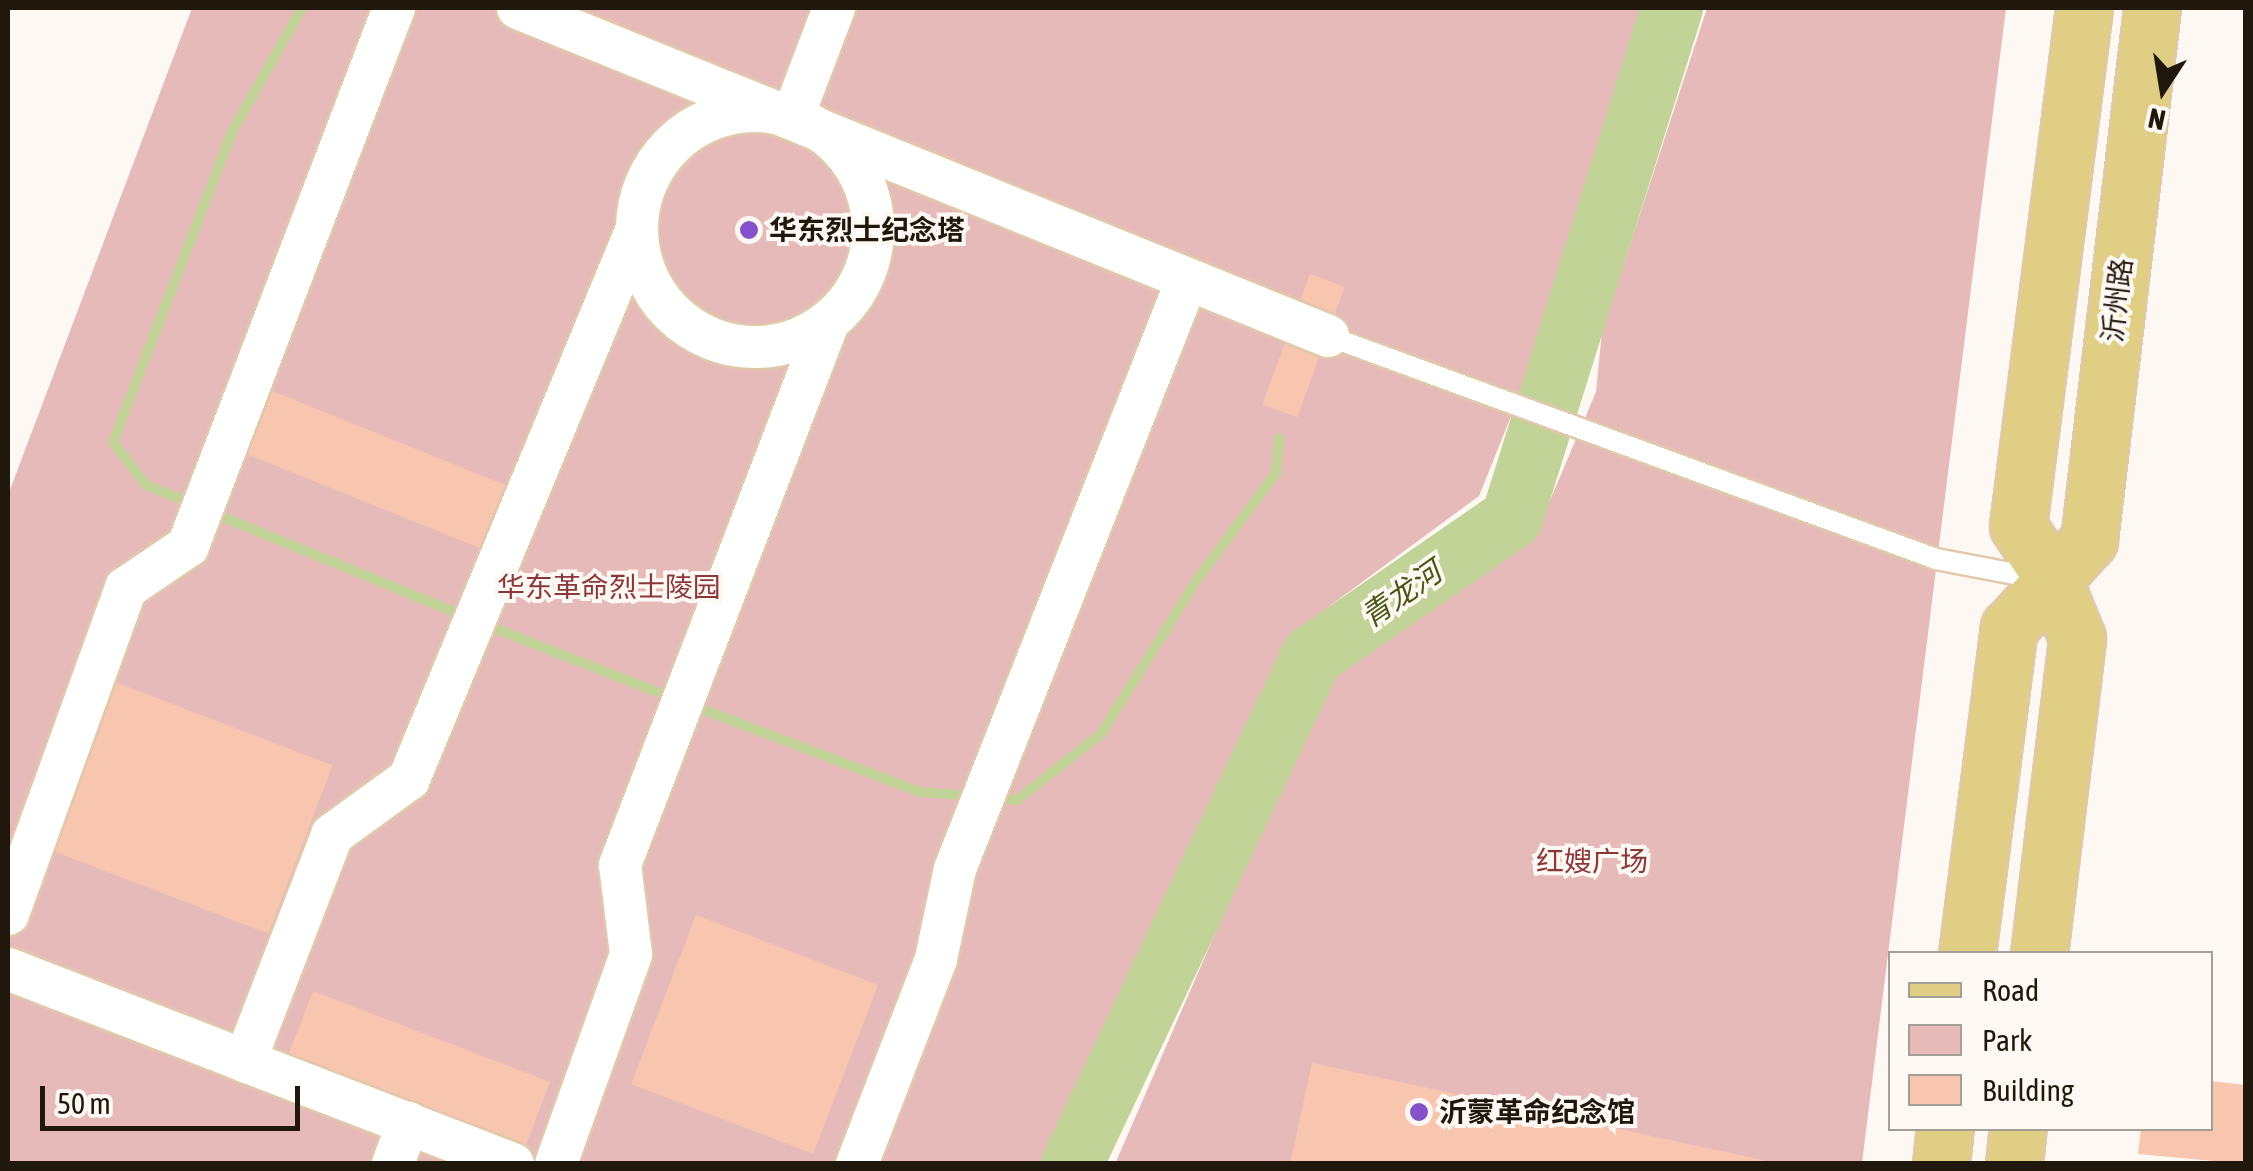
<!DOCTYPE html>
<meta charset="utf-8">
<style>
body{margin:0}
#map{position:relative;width:2253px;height:1171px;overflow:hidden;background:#fdf8f2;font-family:"Asap Condensed","Noto Sans SC",sans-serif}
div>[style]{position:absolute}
.green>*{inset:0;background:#e7baba}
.stream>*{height:10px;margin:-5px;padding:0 5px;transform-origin:5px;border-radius:5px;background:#c1d397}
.river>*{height:62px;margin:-31px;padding:0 31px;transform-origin:31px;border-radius:31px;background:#c1d397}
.building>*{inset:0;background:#f8c5af;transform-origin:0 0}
.roads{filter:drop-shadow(2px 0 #e2c8ab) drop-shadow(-2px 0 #e2c8ab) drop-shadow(0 2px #e2c8ab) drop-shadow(0 -2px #e2c8ab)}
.lane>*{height:20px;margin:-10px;padding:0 10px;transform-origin:10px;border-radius:10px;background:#fff}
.street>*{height:42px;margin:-21px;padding:0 21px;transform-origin:21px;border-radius:21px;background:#fff}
.street>.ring{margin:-21px;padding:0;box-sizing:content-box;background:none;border:42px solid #fff;border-radius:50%}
.primary>*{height:55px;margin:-27.5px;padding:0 27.5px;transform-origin:27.5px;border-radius:27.5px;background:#dfce83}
.dots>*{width:28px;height:28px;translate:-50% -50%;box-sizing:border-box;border:5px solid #fdf8f2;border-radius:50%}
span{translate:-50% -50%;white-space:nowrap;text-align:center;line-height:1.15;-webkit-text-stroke:8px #fdf8f2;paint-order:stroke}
.poi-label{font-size:28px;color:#21180d;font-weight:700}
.left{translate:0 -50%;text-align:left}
.street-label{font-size:28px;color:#21180d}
.park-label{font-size:28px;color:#89363d}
.water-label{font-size:30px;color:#485716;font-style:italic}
.frame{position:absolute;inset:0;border:10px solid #21180d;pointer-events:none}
.legend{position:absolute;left:1888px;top:951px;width:325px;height:180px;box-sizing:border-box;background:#fdf8f2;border:2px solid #a59e96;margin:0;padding:12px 18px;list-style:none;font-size:30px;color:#21180d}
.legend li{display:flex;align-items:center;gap:20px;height:50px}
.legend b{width:50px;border:2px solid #a59e96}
.north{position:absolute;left:2113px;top:40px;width:100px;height:100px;-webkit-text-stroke:8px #fdf8f2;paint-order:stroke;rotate:192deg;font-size:28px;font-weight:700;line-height:40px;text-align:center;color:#21180d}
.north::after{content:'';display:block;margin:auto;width:35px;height:45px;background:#21180d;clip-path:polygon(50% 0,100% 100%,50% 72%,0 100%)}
.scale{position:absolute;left:40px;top:1086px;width:260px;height:45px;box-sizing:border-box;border:5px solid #21180d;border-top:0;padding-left:12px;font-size:30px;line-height:35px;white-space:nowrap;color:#21180d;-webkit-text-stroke:8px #fdf8f2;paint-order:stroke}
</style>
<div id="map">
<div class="green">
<div style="clip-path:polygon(192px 8px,1642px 8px,1530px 369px,1479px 496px,1289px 636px,1043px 1163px,8px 1164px,8px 495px)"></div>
<div style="clip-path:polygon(1707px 8px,2006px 8px,1862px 1163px,1115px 1164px,1329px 671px,1534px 538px,1596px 392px,1602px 331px)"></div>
</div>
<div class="stream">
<div style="left:193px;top:504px;width:51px;rotate:-158deg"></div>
<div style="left:146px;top:485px;width:54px;rotate:-127.5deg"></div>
<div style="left:113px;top:442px;width:332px;rotate:-69deg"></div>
<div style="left:232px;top:132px;width:142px;rotate:-60.6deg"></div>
<div style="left:213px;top:513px;width:274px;rotate:22.3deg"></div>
<div style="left:481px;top:623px;width:208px;rotate:21.4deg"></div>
<div style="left:691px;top:705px;width:245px;rotate:20.8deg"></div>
<div style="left:920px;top:792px;width:53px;rotate:4.3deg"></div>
<div style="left:995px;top:798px;width:22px;rotate:5deg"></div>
<div style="left:1017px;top:800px;width:107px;rotate:-38.2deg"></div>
<div style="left:1101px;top:734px;width:180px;rotate:-58.2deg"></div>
<div style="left:1196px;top:581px;width:134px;rotate:-53.5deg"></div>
<div style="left:1276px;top:473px;width:35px;rotate:-85deg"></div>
</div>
<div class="river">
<div style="left:1072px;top:1164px;width:562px;rotate:-64.71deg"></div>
<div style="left:1312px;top:656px;width:243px;rotate:-34.6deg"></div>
<div style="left:1512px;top:518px;width:535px;rotate:-72.58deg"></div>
</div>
<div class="building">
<div style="left:1310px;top:274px;width:37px;height:139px;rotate:20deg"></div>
<div style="left:265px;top:388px;width:273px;height:68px;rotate:22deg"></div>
<div style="left:102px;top:677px;width:247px;height:180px;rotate:21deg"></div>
<div style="left:696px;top:915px;width:195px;height:181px;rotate:21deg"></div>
<div style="left:313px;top:991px;width:254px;height:75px;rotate:21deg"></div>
<div style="clip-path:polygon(1312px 1063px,1763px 1160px,1762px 1164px,1290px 1164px)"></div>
<div style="clip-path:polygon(2210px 1081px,2246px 1085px,2246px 1164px,2138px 1154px,2141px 1128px,2210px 1128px)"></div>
</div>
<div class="roads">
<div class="lane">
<div style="left:1328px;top:336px;width:648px;rotate:20.14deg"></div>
<div style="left:1936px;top:559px;width:107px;rotate:10.8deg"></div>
</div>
<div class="street">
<div style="left:518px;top:8px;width:874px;rotate:22.04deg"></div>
<div class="ring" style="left:637px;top:111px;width:194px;height:194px"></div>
<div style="left:793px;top:116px;width:116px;rotate:-69.2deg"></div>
<div style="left:8px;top:914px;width:347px;rotate:-70.1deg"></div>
<div style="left:126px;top:588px;width:75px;rotate:-34.1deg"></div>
<div style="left:188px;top:546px;width:576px;rotate:-69.05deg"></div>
<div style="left:8px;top:969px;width:254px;rotate:21.2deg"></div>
<div style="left:393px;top:1164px;width:44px;rotate:-69.9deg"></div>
<div style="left:513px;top:1164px;width:287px;rotate:-159deg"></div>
<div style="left:245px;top:1061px;width:242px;rotate:-68.9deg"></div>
<div style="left:332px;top:835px;width:95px;rotate:-36deg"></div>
<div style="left:409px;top:779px;width:591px;rotate:-67.51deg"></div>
<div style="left:556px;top:1164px;width:223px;rotate:-70.3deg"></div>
<div style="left:631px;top:954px;width:90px;rotate:-97deg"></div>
<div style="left:620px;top:865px;width:581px;rotate:-69.01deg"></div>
<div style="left:857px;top:1164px;width:220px;rotate:-68.9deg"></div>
<div style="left:936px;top:959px;width:92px;rotate:-78.1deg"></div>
<div style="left:955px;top:869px;width:633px;rotate:-68.5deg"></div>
</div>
<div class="primary">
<div style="left:1967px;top:954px;width:329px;rotate:-82.7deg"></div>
<div style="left:2009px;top:628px;width:119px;rotate:-47.7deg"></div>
<div style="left:2089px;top:540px;width:536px;rotate:-83.25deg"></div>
<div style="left:2039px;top:954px;width:318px;rotate:-83.1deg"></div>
<div style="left:2077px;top:638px;width:64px;rotate:-112.1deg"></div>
<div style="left:2053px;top:579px;width:64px;rotate:-123.4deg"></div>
<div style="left:2018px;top:526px;width:522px;rotate:-82.74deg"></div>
<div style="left:1941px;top:1164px;width:36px;rotate:-84deg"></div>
<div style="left:2014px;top:1164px;width:36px;rotate:-84deg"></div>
</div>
</div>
<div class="dots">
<div style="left:749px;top:230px;background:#8452ca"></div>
<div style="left:1419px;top:1112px;background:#8452ca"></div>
</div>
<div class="poi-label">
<span class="left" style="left:769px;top:230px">华东烈士纪念塔</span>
<span class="left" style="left:1439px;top:1112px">沂蒙革命纪念馆</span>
</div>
<div class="street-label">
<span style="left:2117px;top:300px;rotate:-83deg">沂州路</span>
</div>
<div class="park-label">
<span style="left:609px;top:587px">华东革命烈士陵园</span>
<span style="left:1592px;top:861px">红嫂广场</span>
</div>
<div class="water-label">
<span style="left:1401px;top:594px;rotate:-35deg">青龙河</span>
</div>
<div class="frame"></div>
<ul class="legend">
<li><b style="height:12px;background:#dfce83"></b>Road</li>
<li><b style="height:28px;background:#e7baba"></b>Park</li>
<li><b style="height:28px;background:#f8c5af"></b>Building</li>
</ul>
<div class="north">N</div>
<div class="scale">50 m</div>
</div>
